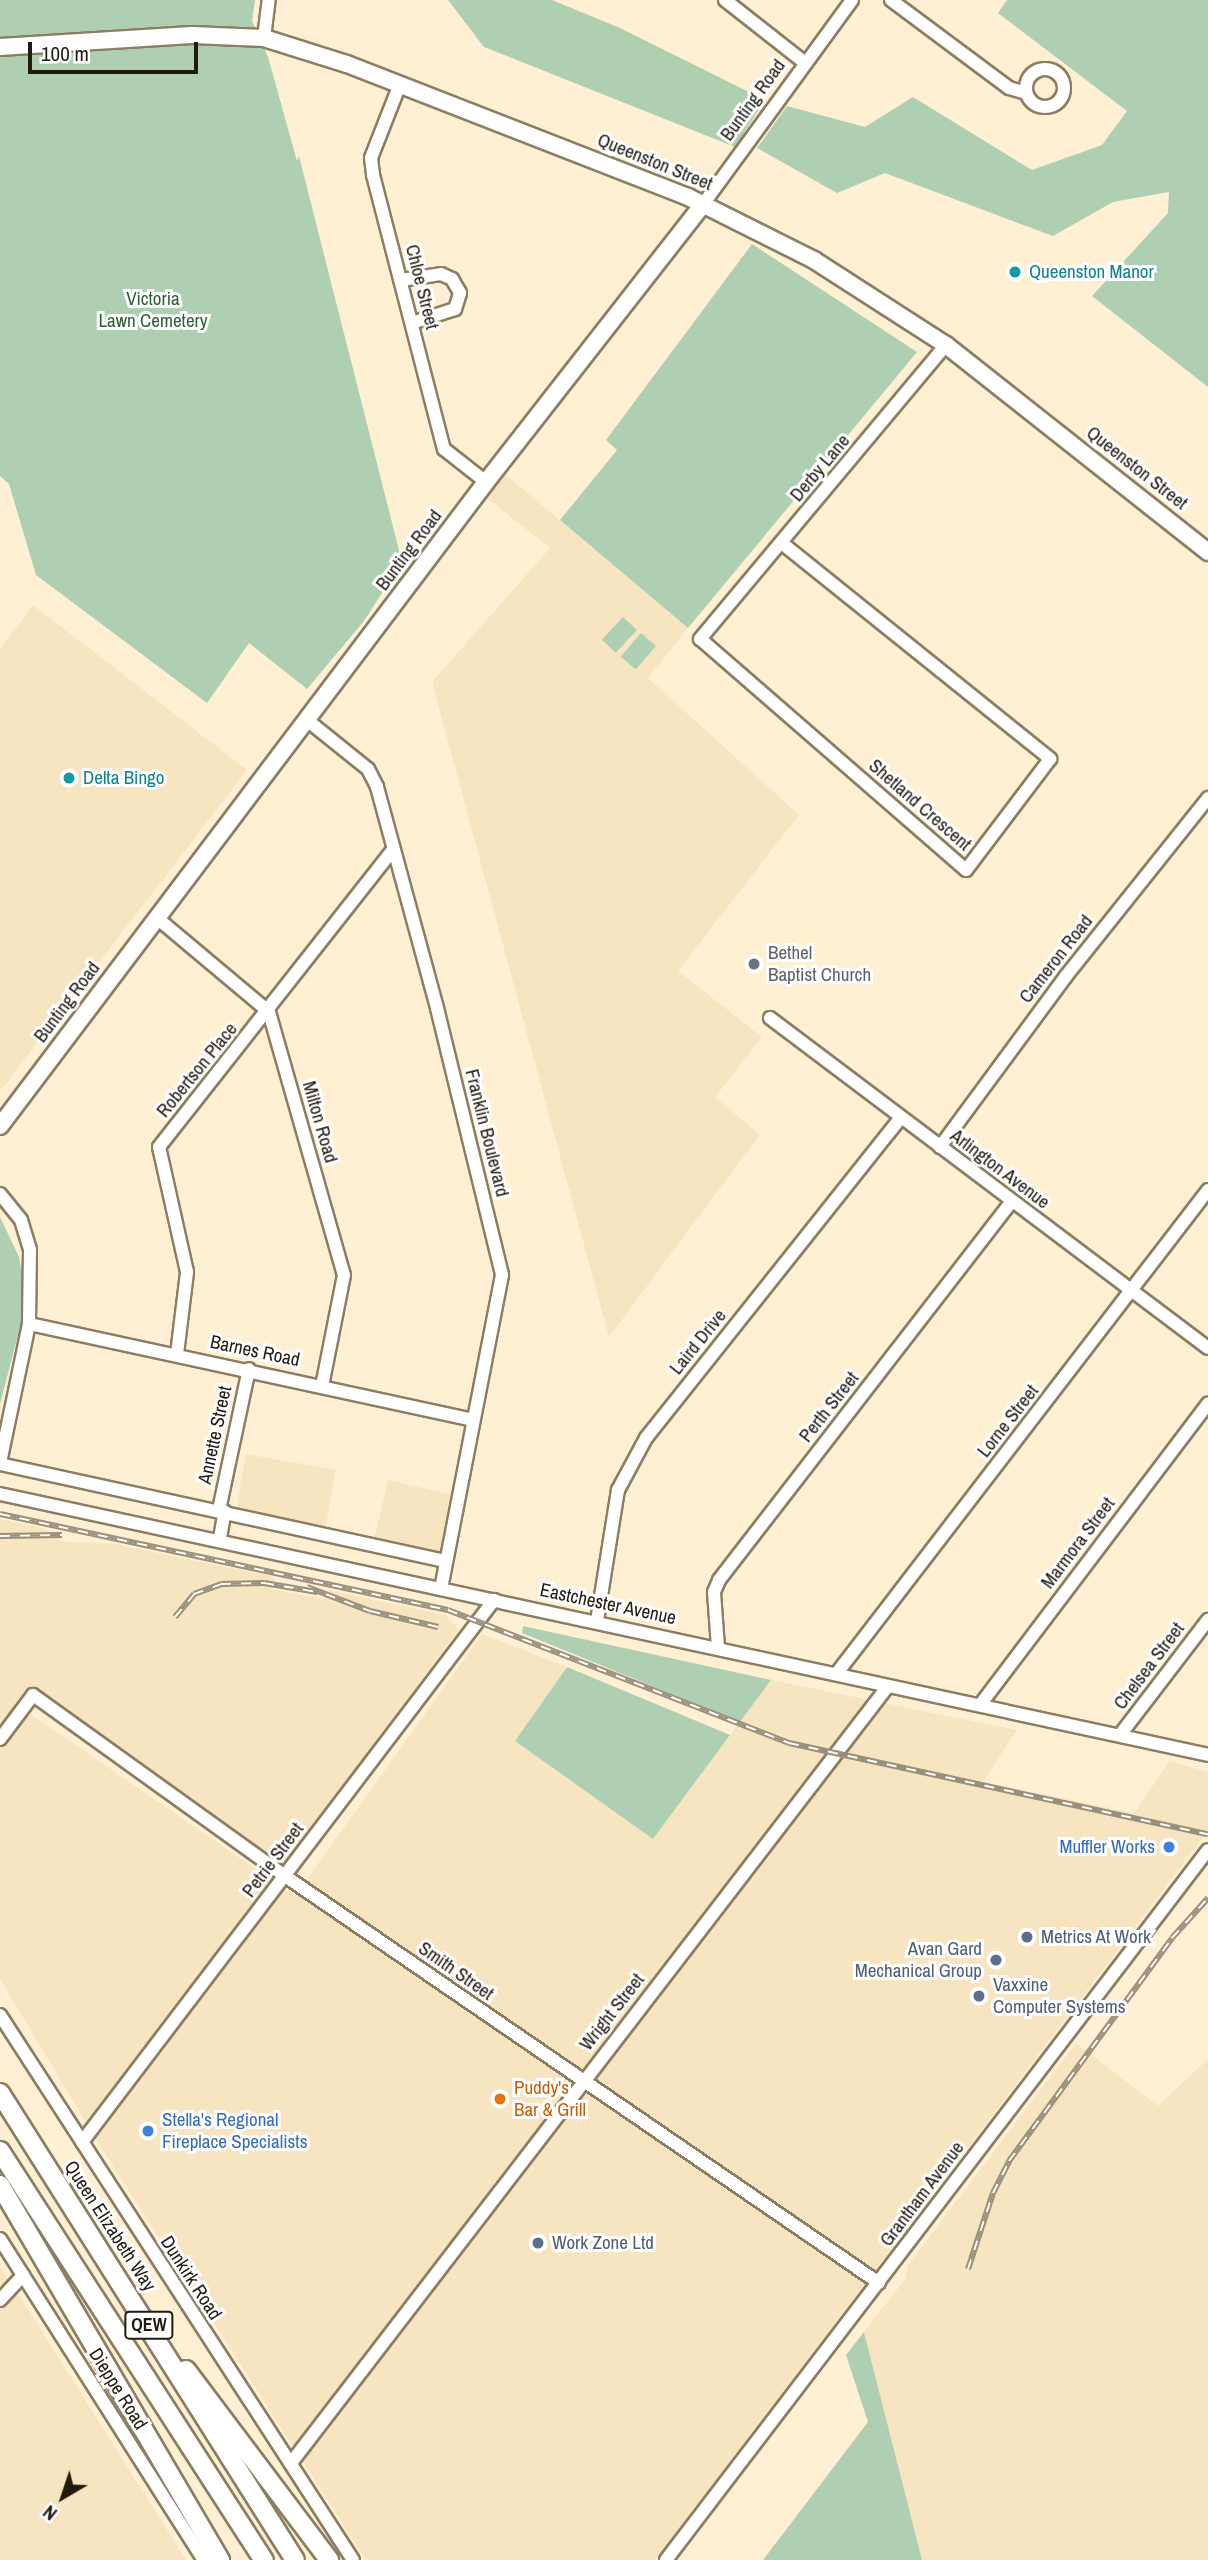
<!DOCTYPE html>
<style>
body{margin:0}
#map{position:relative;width:1208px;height:2560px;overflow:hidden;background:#fff0d3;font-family:"Archivo Narrow",sans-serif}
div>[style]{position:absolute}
.built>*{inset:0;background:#f6e5c0;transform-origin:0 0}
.green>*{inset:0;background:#aecfb1;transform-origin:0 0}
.roads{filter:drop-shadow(2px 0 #8b7e63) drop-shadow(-2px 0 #8b7e63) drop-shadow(0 2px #8b7e63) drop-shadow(0 -2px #8b7e63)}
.minor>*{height:12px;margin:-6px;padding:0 6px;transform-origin:6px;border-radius:6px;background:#fff}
.minor>.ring{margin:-6px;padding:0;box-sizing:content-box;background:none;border:12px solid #fff;border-radius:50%}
.major>*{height:16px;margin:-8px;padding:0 8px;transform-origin:8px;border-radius:8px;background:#fff}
.highway>*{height:18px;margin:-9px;padding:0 9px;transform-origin:9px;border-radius:9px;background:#fff}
.rail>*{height:6px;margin-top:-3px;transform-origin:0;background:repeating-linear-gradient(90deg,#fff 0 10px,#9a8f7b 0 20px);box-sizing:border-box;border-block:2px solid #9a8f7b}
.dots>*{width:19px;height:19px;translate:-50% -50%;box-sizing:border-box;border:4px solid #fff;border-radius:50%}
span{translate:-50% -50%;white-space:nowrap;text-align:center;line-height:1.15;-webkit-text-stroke:6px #fff;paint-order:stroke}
.shield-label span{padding:2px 5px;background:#fff;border:2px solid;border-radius:5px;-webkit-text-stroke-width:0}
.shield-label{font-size:18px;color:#201a10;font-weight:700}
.street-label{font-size:19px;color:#201a10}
.culture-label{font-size:19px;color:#0d838f}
.left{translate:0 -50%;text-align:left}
.park-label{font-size:19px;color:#2d5e34}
.worship-label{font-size:19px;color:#5b616d}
.shop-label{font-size:19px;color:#366cbe}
.right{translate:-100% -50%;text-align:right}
.service-label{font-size:19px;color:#4e5e75}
.food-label{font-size:19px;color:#c56008}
.north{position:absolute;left:28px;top:2462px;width:70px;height:70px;-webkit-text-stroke:5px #fff;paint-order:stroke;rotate:219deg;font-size:19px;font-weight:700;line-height:28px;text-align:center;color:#201a10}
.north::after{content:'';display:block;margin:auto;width:24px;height:32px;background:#201a10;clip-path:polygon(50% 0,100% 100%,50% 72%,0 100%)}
.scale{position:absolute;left:28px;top:42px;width:170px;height:32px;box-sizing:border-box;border:4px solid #201a10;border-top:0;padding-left:9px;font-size:21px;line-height:24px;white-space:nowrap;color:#201a10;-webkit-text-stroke:5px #fff;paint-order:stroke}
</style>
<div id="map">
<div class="built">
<div style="clip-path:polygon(506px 475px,688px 628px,648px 678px,799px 815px,678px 971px,762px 1037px,715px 1097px,760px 1135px,609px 1337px,432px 682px,550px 548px,487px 498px)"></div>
<div style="clip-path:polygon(33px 605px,247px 770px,0 1091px,0 649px)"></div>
<div style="left:246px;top:1454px;width:91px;height:60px;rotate:10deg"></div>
<div style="left:388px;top:1480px;width:69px;height:64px;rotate:13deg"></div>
<div style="clip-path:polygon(0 1519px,46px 1529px,59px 1541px,115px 1544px,274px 1577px,272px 1589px,324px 1599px,329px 1590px,445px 1615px,459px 1629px,284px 1865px,28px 1689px,16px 1704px,295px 1896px,482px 1634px,567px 1667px,515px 1741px,653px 1839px,771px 1680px,1017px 1730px,983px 1782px,1134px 1813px,1170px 1761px,1208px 1772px,1208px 1831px,655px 2560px,366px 2560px,102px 2149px,0 1979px)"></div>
<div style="clip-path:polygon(1076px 2043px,1158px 2106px,1208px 2059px,1208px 2560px,922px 2560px,864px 2332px,906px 2278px,908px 2265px)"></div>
<div style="clip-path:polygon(0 2267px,35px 2320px,186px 2560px,0 2560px)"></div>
</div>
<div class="green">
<div style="clip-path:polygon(0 0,255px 0,252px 21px,268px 57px,297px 161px,299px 156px,402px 562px,364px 621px,307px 689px,249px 643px,207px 703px,36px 575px,9px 484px,0 476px)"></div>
<div style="clip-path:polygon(448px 0,552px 0,620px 28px,765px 100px,735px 147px,484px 47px)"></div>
<div style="clip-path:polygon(1007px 0,1208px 0,1208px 387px,1092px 296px,1168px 213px,1169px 192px,1113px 202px,1053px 236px,885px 173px,837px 193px,757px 148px,787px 106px,865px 127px,913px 97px,1032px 170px,1102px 145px,1127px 111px,998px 13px)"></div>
<div style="clip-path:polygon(752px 244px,917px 352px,688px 628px,560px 520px,617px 450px,606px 440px)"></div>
<div style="left:623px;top:617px;width:19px;height:31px;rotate:43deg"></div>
<div style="left:641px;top:633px;width:20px;height:31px;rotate:41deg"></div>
<div style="clip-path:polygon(0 1217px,19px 1257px,27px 1301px,0 1404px)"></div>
<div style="clip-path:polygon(523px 1626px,771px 1680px,740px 1722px,522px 1633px)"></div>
<div style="clip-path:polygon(567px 1667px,730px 1735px,653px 1839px,515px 1741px)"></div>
<div style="clip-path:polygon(864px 2332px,922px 2560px,763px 2560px,868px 2422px,846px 2355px)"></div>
</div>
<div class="roads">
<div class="minor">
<div style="left:725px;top:0;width:102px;rotate:38.2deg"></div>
<div style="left:891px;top:0;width:147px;rotate:36.7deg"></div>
<div style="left:1009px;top:88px;width:18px;rotate:16deg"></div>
<div style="left:264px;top:38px;width:38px;rotate:-83deg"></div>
<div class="ring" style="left:1026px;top:69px;width:26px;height:26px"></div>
<div style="left:400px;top:84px;width:79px;rotate:111.4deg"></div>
<div style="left:371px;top:158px;width:17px;rotate:83deg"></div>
<div style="left:373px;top:175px;width:283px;rotate:75.5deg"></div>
<div style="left:444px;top:449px;width:53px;rotate:38.2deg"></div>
<div style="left:704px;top:203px;width:251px;rotate:-53.9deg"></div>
<div style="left:401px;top:280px;width:40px;rotate:-8.5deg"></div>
<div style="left:441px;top:274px;width:12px;rotate:24deg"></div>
<div style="left:452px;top:279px;width:16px;rotate:60deg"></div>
<div style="left:460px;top:293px;width:17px;rotate:107deg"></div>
<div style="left:455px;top:309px;width:45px;rotate:162deg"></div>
<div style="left:783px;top:544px;width:343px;rotate:38.8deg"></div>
<div style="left:1050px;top:759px;width:139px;rotate:127.1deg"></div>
<div style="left:966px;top:870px;width:352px;rotate:-139deg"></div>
<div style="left:700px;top:639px;width:383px;rotate:-50.1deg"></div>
<div style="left:307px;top:720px;width:78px;rotate:38.8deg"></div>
<div style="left:368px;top:769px;width:20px;rotate:63deg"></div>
<div style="left:377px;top:787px;width:229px;rotate:74.8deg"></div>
<div style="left:437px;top:1008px;width:275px;rotate:76.3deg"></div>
<div style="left:502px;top:1275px;width:320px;rotate:101deg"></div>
<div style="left:157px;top:918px;width:146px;rotate:40deg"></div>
<div style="left:269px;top:1012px;width:273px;rotate:74.1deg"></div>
<div style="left:344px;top:1275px;width:113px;rotate:101.2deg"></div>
<div style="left:770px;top:1018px;width:548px;rotate:37deg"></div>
<div style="left:940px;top:1147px;width:212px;rotate:-53.6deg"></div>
<div style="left:1066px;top:976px;width:228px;rotate:-51.4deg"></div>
<div style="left:0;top:1194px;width:33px;rotate:51deg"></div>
<div style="left:21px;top:1220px;width:31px;rotate:73deg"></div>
<div style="left:30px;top:1250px;width:74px;rotate:90.8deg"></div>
<div style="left:29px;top:1324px;width:142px;rotate:101.8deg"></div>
<div style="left:29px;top:1324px;width:454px;rotate:12.2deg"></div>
<div style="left:177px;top:1354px;width:83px;rotate:-83deg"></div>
<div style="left:187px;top:1272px;width:128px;rotate:-102.6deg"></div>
<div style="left:159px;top:1147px;width:378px;rotate:-51.8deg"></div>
<div style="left:0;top:1464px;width:455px;rotate:12.3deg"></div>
<div style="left:0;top:1494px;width:1236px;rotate:12.19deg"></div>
<div style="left:219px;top:1510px;width:144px;rotate:-78deg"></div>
<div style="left:220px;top:1538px;width:27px;rotate:-80deg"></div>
<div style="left:597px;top:1621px;width:133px;rotate:-80.9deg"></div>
<div style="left:618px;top:1490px;width:59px;rotate:-61.7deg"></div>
<div style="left:646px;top:1438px;width:408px;rotate:-51.5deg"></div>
<div style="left:718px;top:1647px;width:55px;rotate:-94.2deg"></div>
<div style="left:714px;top:1592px;width:13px;rotate:-67deg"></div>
<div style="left:719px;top:1580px;width:478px;rotate:-52.3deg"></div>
<div style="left:837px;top:1673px;width:609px;rotate:-52.47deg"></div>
<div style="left:980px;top:1705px;width:378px;rotate:-52.9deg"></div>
<div style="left:1120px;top:1735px;width:145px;rotate:-52.6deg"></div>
<div style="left:0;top:1739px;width:55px;rotate:-53.1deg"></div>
<div style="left:33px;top:1695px;width:310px;rotate:35.7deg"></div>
<div style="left:285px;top:1876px;width:720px;rotate:34.42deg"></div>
<div style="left:0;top:2015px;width:649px;rotate:57.07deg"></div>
<div style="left:82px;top:2142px;width:681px;rotate:-52.76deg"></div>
<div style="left:0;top:2239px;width:380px;rotate:57.6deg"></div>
<div style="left:0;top:2300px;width:34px;rotate:-47deg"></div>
<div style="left:291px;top:2463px;width:980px;rotate:-52.46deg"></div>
<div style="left:666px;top:2560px;width:893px;rotate:-52.64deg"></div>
</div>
<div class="major">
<div style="left:0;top:47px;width:192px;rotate:-3.6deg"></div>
<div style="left:192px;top:35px;width:72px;rotate:2.4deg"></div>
<div style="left:264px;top:38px;width:87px;rotate:17.4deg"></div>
<div style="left:347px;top:64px;width:366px;rotate:21.3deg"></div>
<div style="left:688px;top:197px;width:141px;rotate:26.6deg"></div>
<div style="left:814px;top:260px;width:157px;rotate:32.8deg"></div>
<div style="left:946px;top:345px;width:334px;rotate:38.3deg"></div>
<div style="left:0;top:1126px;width:807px;rotate:-52.96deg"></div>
<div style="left:486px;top:482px;width:354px;rotate:-52deg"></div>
</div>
<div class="highway">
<div style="left:0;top:2093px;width:552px;rotate:57.72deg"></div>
<div style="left:0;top:2151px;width:487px;rotate:57.2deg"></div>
<div style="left:0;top:2185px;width:435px;rotate:59.6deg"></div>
<div style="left:186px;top:2370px;width:238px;rotate:53deg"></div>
</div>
</div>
<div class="rail">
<div style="left:0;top:1514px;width:458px;rotate:12.1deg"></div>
<div style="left:448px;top:1610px;width:366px;rotate:21.3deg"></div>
<div style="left:789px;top:1743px;width:429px;rotate:12.3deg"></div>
<div style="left:0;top:1536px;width:62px;rotate:-0.9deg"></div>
<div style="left:307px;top:1587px;width:67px;rotate:20.9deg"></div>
<div style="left:370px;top:1611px;width:70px;rotate:13.2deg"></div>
<div style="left:175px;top:1617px;width:30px;rotate:-50deg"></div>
<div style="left:194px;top:1594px;width:29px;rotate:-20deg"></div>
<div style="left:221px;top:1584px;width:43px;rotate:-1.3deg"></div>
<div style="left:264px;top:1583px;width:54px;rotate:9.6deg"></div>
<div style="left:968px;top:2269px;width:80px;rotate:-71.8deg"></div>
<div style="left:993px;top:2193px;width:36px;rotate:-63deg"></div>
<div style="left:1009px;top:2161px;width:276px;rotate:-53.8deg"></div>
<div style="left:1172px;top:1938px;width:54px;rotate:-48deg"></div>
</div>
<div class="dots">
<div style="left:1015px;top:272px;background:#0f9aa8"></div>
<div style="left:69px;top:778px;background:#0f9aa8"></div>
<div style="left:754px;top:964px;background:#6b7280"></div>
<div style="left:1169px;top:1847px;background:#3f7fe0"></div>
<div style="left:1027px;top:1937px;background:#5c6f8a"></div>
<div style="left:996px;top:1960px;background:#5c6f8a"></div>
<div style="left:979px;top:1996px;background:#5c6f8a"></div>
<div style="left:500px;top:2099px;background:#e8710a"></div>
<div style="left:148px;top:2131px;background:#3f7fe0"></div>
<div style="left:538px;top:2243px;background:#5c6f8a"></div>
</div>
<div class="shield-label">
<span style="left:149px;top:2325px">QEW</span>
</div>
<div class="street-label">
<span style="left:753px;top:100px;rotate:-54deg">Bunting Road</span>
<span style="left:655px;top:162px;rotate:22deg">Queenston Street</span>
<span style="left:422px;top:287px;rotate:76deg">Chloe Street</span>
<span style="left:820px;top:468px;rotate:-50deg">Derby Lane</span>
<span style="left:1137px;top:468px;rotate:38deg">Queenston Street</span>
<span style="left:409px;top:550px;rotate:-53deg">Bunting Road</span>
<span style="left:920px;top:805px;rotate:41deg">Shetland Crescent</span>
<span style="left:1056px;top:959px;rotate:-52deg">Cameron Road</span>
<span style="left:67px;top:1002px;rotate:-53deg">Bunting Road</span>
<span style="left:197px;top:1070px;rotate:-51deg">Robertson Place</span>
<span style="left:320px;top:1122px;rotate:74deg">Milton Road</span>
<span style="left:487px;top:1133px;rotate:76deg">Franklin Boulevard</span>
<span style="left:1000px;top:1169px;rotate:37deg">Arlington Avenue</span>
<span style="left:698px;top:1342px;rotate:-51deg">Laird Drive</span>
<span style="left:255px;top:1351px;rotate:12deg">Barnes Road</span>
<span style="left:829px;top:1407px;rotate:-52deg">Perth Street</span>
<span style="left:1008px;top:1421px;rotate:-52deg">Lorne Street</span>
<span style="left:215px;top:1435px;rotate:-78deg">Annette Street</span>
<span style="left:1078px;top:1543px;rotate:-53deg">Marmora Street</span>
<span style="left:608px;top:1604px;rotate:12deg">Eastchester Avenue</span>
<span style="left:1149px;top:1666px;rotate:-53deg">Chelsea Street</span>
<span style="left:273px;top:1860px;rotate:-53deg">Petrie Street</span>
<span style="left:456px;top:1971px;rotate:35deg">Smith Street</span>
<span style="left:612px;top:2012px;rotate:-52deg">Wright Street</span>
<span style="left:922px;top:2194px;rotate:-53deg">Grantham Avenue</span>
<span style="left:110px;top:2226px;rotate:57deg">Queen Elizabeth Way</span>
<span style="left:191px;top:2278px;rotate:57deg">Dunkirk Road</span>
<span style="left:118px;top:2389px;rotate:58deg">Dieppe Road</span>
</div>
<div class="culture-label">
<span class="left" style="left:1029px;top:272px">Queenston Manor</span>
<span class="left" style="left:83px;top:778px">Delta Bingo</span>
</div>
<div class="park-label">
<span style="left:153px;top:310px">Victoria<br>Lawn Cemetery</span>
</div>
<div class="worship-label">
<span class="left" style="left:768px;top:964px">Bethel<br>Baptist Church</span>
</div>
<div class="shop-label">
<span class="right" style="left:1155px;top:1847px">Muffler Works</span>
<span class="left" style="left:162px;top:2131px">Stella's Regional<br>Fireplace Specialists</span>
</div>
<div class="service-label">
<span class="left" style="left:1041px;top:1937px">Metrics At Work</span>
<span class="right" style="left:982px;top:1960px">Avan Gard<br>Mechanical Group</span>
<span class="left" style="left:993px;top:1996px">Vaxxine<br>Computer Systems</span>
<span class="left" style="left:552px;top:2243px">Work Zone Ltd</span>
</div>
<div class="food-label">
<span class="left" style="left:514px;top:2099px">Puddy's<br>Bar &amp; Grill</span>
</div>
<div class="north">N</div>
<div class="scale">100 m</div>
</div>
